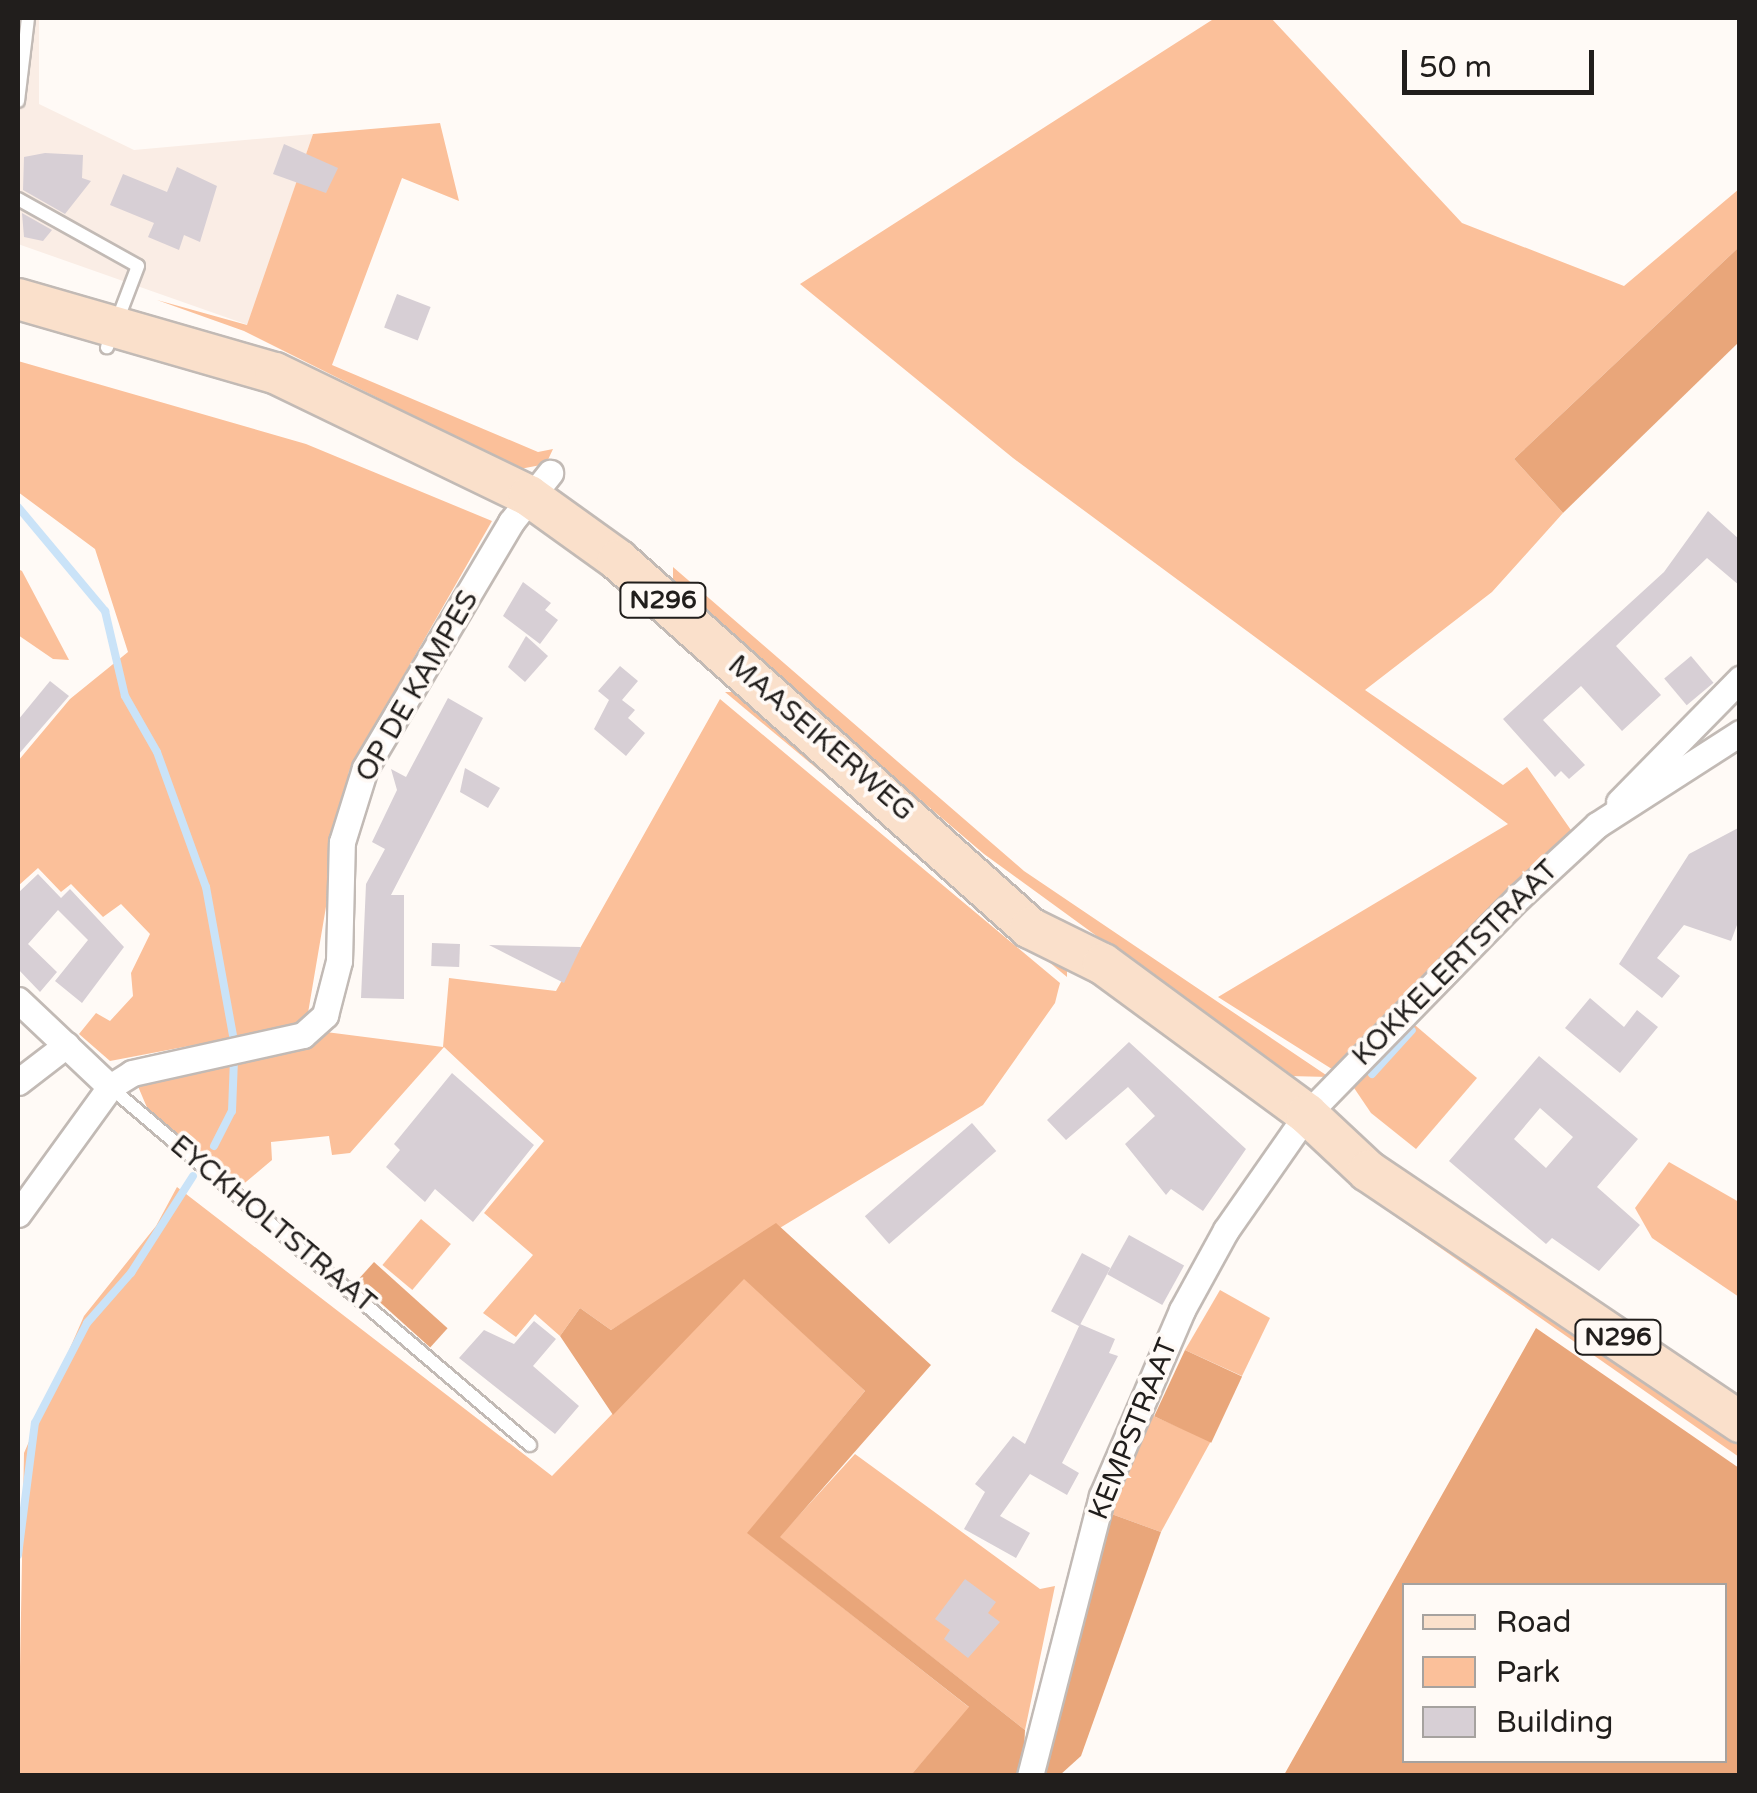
<!DOCTYPE html>
<style>
body{margin:0}
#map{position:relative;width:1757px;height:1793px;overflow:hidden;background:#fffaf6;font-family:"Varela Round",sans-serif}
div>[style]{position:absolute}
.built>*{inset:0;background:#faede5}
.green>*{inset:0;background:#fbc09a;transform-origin:0 0}
.forest>*{inset:0;background:#e9a67a;transform-origin:0 0}
.stream>*{height:8px;margin:-4px;padding:0 4px;transform-origin:4px;border-radius:4px;background:#cae3f8}
.building>*{inset:0;background:#d7cfd5;transform-origin:0 0}
.roads{filter:drop-shadow(2px 0 #c2bab5) drop-shadow(-2px 0 #c2bab5) drop-shadow(0 2px #c2bab5) drop-shadow(0 -2px #c2bab5)}
.service>*{height:12px;margin:-6px;padding:0 6px;transform-origin:6px;border-radius:6px;background:#fff}
.minor>*{height:25px;margin:-12.5px;padding:0 12.5px;transform-origin:12.5px;border-radius:12.5px;background:#fff}
.primary>*{height:40px;margin:-20px;padding:0 20px;transform-origin:20px;border-radius:20px;background:#fae0cb}
span{translate:-50% -50%;white-space:nowrap;text-align:center;line-height:1.15;-webkit-text-stroke:8px #fffaf6;paint-order:stroke}
.shield-label span{padding:2px 8px;background:#fffaf6;border:2px solid;border-radius:8px;-webkit-text-stroke-width:0}
.shield-label{font-size:25px;color:#211e1c;font-weight:700}
.street-label{font-size:28px;color:#211e1c}
.frame{position:absolute;inset:0;border:20px solid #211e1c;pointer-events:none}
.legend{position:absolute;left:1402px;top:1583px;width:325px;height:180px;box-sizing:border-box;background:#fffaf6;border:2px solid #a6a29f;margin:0;padding:12px 18px;list-style:none;font-size:30px;color:#211e1c}
.legend li{display:flex;align-items:center;gap:20px;height:50px}
.legend b{width:50px;border:2px solid #a6a29f}
.scale{position:absolute;left:1402px;top:50px;width:192px;height:45px;box-sizing:border-box;border:5px solid #211e1c;border-top:0;padding-left:12px;font-size:30px;line-height:35px;white-space:nowrap;color:#211e1c;-webkit-text-stroke:8px #fffaf6;paint-order:stroke}
</style>
<div id="map">
<div class="built">
<div style="clip-path:polygon(18px 18px,39px 18px,39px 104px,134px 150px,313px 134px,248px 325px,18px 244px)"></div>
</div>
<div class="green">
<div style="clip-path:polygon(1215px 18px,1271px 18px,1462px 223px,1624px 286px,1739px 189px,1739px 247px,1514px 459px,1563px 513px,1492px 592px,1365px 690px,1503px 785px,1527px 767px,1573px 833px,1335px 1071px,1218px 997px,1508px 824px,1013px 458px,800px 284px)"></div>
<div style="clip-path:polygon(440px 123px,459px 201px,402px 178px,332px 365px,538px 452px,553px 449px,546px 464px,520px 469px,244px 331px,157px 300px,247px 325px,313px 134px)"></div>
<div style="clip-path:polygon(18px 361px,306px 444px,492px 521px,349px 771px,308px 1013px,300px 1025px,110px 1061px,79px 1034px,96px 1013px,110px 1021px,133px 996px,131px 973px,150px 934px,121px 904px,103px 917px,71px 884px,61px 892px,38px 868px,18px 886px,18px 761px,70px 699px,128px 652px,95px 549px,18px 492px)"></div>
<div style="clip-path:polygon(673px 567px,1024px 871px,1329px 1077px,1289px 1076px,984px 854px,673px 589px)"></div>
<div style="clip-path:polygon(18px 569px,22px 571px,69px 660px,53px 659px,18px 635px)"></div>
<div style="clip-path:polygon(725px 692px,736px 692px,1067px 965px,1067px 977px)"></div>
<div style="clip-path:polygon(720px 699px,1060px 983px,1055px 1003px,983px 1105px,611px 1330px,580px 1308px,560px 1336px,535px 1314px,516px 1337px,483px 1313px,533px 1255px,484px 1213px,544px 1141px,444px 1047px,350px 1153px,332px 1155px,329px 1136px,271px 1142px,272px 1160px,240px 1187px,151px 1117px,137px 1084px,307px 1045px,326px 1032px,443px 1047px,449px 978px,556px 991px)"></div>
<div style="clip-path:polygon(1409px 1020px,1477px 1078px,1416px 1149px,1371px 1113px,1350px 1082px)"></div>
<div style="clip-path:polygon(1669px 1162px,1739px 1202px,1739px 1297px,1652px 1238px,1635px 1208px)"></div>
<div style="clip-path:polygon(1368px 1185px,1739px 1440px,1739px 1457px,1362px 1193px)"></div>
<div style="clip-path:polygon(177px 1187px,552px 1476px,744px 1278px,865px 1391px,748px 1533px,970px 1708px,911px 1775px,18px 1775px,24px 1453px,84px 1316px,156px 1226px)"></div>
<div style="left:421px;top:1219px;width:39px;height:60px;rotate:40deg"></div>
<div style="clip-path:polygon(1220px 1290px,1270px 1318px,1242px 1376px,1185px 1350px)"></div>
<div style="clip-path:polygon(1151px 1415px,1211px 1441px,1161px 1532px,1106px 1512px)"></div>
<div style="clip-path:polygon(855px 1454px,1040px 1589px,1055px 1586px,1025px 1730px,779px 1537px)"></div>
</div>
<div class="forest">
<div style="clip-path:polygon(1739px 247px,1739px 342px,1563px 513px,1514px 459px)"></div>
<div style="clip-path:polygon(776px 1223px,931px 1365px,780px 1537px,1025px 1730px,1023px 1775px,911px 1775px,969px 1707px,747px 1533px,865px 1391px,744px 1279px,613px 1415px,560px 1336px,580px 1308px,611px 1330px)"></div>
<div style="left:374px;top:1262px;width:99px;height:26px;rotate:42deg"></div>
<div style="clip-path:polygon(evenodd,1536px 1328px,1739px 1468px,1739px 1775px,1284px 1775px,1536px 1328px,1404px 1586px,1724px 1586px,1724px 1760px,1404px 1760px,1404px 1586px)"></div>
<div style="left:1185px;top:1350px;width:63px;height:73px;rotate:25deg"></div>
<div style="clip-path:polygon(1106px 1512px,1161px 1532px,1081px 1756px,1060px 1775px,1043px 1776px)"></div>
</div>
<div class="stream">
<div style="left:18px;top:507px;width:136px;rotate:50.1deg"></div>
<div style="left:105px;top:611px;width:87px;rotate:76.8deg"></div>
<div style="left:125px;top:696px;width:64px;rotate:60.3deg"></div>
<div style="left:157px;top:752px;width:144px;rotate:70.1deg"></div>
<div style="left:206px;top:887px;width:150px;rotate:79.7deg"></div>
<div style="left:1372px;top:1074px;width:59px;rotate:-47.7deg"></div>
<div style="left:214px;top:1146px;width:39px;rotate:-63deg"></div>
<div style="left:232px;top:1111px;width:52px;rotate:-87.8deg"></div>
<div style="left:18px;top:1555px;width:133px;rotate:-82.7deg"></div>
<div style="left:35px;top:1423px;width:113px;rotate:-62.5deg"></div>
<div style="left:87px;top:1323px;width:67px;rotate:-48.7deg"></div>
<div style="left:131px;top:1273px;width:115px;rotate:-57.4deg"></div>
</div>
<div class="building">
<div style="clip-path:polygon(284px 144px,338px 168px,326px 193px,273px 174px)"></div>
<div style="clip-path:polygon(45px 153px,83px 155px,82px 178px,91px 181px,65px 214px,23px 190px,24px 157px)"></div>
<div style="clip-path:polygon(177px 167px,217px 186px,200px 242px,184px 235px,179px 250px,148px 237px,154px 223px,110px 205px,123px 174px,167px 192px)"></div>
<div style="clip-path:polygon(22px 213px,52px 230px,43px 241px,24px 237px)"></div>
<div style="left:397px;top:294px;width:36px;height:36px;rotate:21deg"></div>
<div style="clip-path:polygon(1708px 511px,1740px 540px,1740px 586px,1707px 558px,1616px 646px,1661px 695px,1622px 731px,1581px 686px,1543px 720px,1585px 765px,1569px 779px,1561px 771px,1555px 777px,1503px 719px,1664px 572px)"></div>
<div style="clip-path:polygon(523px 582px,551px 603px,545px 610px,558px 620px,540px 644px,503px 616px)"></div>
<div style="clip-path:polygon(526px 636px,548px 656px,525px 682px,508px 667px)"></div>
<div style="left:1691px;top:656px;width:35px;height:35px;rotate:50deg"></div>
<div style="clip-path:polygon(620px 666px,638px 681px,622px 700px,635px 710px,628px 718px,645px 733px,626px 756px,594px 729px,609px 700px,598px 691px)"></div>
<div style="clip-path:polygon(50px 681px,69px 696px,18px 755px,18px 720px)"></div>
<div style="clip-path:polygon(448px 698px,483px 718px,391px 895px,404px 895px,404px 999px,361px 998px,366px 884px,385px 849px,372px 842px,397px 790px,391px 769px,406px 777px)"></div>
<div style="clip-path:polygon(465px 768px,500px 788px,488px 808px,460px 792px)"></div>
<div style="clip-path:polygon(1740px 827px,1740px 917px,1731px 941px,1684px 925px,1657px 958px,1680px 976px,1662px 998px,1619px 964px,1689px 854px)"></div>
<div style="clip-path:polygon(38px 874px,61px 898px,70px 889px,124px 947px,82px 1003px,55px 981px,88px 940px,58px 910px,28px 944px,57px 972px,40px 992px,18px 969px,18px 893px)"></div>
<div style="left:432px;top:943px;width:28px;height:23px;rotate:2deg"></div>
<div style="clip-path:polygon(489px 945px,581px 947px,564px 983px)"></div>
<div style="clip-path:polygon(1590px 998px,1624px 1027px,1637px 1010px,1658px 1027px,1620px 1073px,1565px 1028px)"></div>
<div style="clip-path:polygon(1129px 1042px,1246px 1149px,1203px 1211px,1171px 1189px,1166px 1195px,1125px 1144px,1155px 1116px,1128px 1087px,1066px 1140px,1047px 1120px)"></div>
<div style="clip-path:polygon(evenodd,1539px 1056px,1638px 1139px,1597px 1187px,1640px 1225px,1599px 1271px,1552px 1238px,1546px 1244px,1449px 1161px,1539px 1056px,1540px 1108px,1573px 1137px,1546px 1168px,1514px 1139px,1540px 1108px)"></div>
<div style="clip-path:polygon(452px 1073px,534px 1145px,473px 1222px,435px 1189px,425px 1202px,386px 1167px,400px 1150px,394px 1144px)"></div>
<div style="left:972px;top:1123px;width:37px;height:142px;rotate:49deg"></div>
<div style="left:1129px;top:1235px;width:63px;height:45px;rotate:29deg"></div>
<div style="left:1082px;top:1253px;width:32px;height:66px;rotate:28deg"></div>
<div style="clip-path:polygon(534px 1321px,556px 1339px,533px 1366px,579px 1406px,555px 1434px,459px 1358px,484px 1330px,514px 1344px)"></div>
<div style="clip-path:polygon(1080px 1324px,1115px 1339px,1109px 1353px,1118px 1356px,1062px 1463px,1079px 1473px,1067px 1495px,1030px 1474px,1000px 1516px,1030px 1533px,1016px 1558px,964px 1529px,985px 1492px,975px 1484px,1013px 1436px,1025px 1444px)"></div>
<div style="clip-path:polygon(965px 1579px,996px 1602px,988px 1613px,1000px 1622px,968px 1658px,944px 1639px,950px 1630px,935px 1619px)"></div>
</div>
<div class="roads">
<div class="service">
<div style="left:18px;top:101px;width:84px;rotate:-83.1deg"></div>
<div style="left:18px;top:199px;width:137px;rotate:29.2deg"></div>
<div style="left:138px;top:266px;width:87px;rotate:110.9deg"></div>
<div style="left:110px;top:1087px;width:552px;rotate:40.44deg"></div>
</div>
<div class="minor">
<div style="left:1619px;top:802px;width:173px;rotate:-45.5deg"></div>
<div style="left:18px;top:1000px;width:127px;rotate:43.4deg"></div>
<div style="left:18px;top:1082px;width:61px;rotate:-37.6deg"></div>
<div style="left:18px;top:1214px;width:157px;rotate:-54.1deg"></div>
<div style="left:110px;top:1087px;width:26px;rotate:-32deg"></div>
<div style="left:132px;top:1073px;width:175px;rotate:-12.5deg"></div>
<div style="left:303px;top:1035px;width:30px;rotate:-42deg"></div>
<div style="left:325px;top:1015px;width:56px;rotate:-75.5deg"></div>
<div style="left:339px;top:961px;width:119px;rotate:-88.6deg"></div>
<div style="left:342px;top:842px;width:77px;rotate:-72.7deg"></div>
<div style="left:365px;top:768px;width:286px;rotate:-59.3deg"></div>
<div style="left:511px;top:522px;width:63px;rotate:-51.5deg"></div>
<div style="left:1030px;top:1776px;width:289px;rotate:-75.6deg"></div>
<div style="left:1102px;top:1496px;width:202px;rotate:-66.7deg"></div>
<div style="left:1182px;top:1310px;width:91px;rotate:-61.2deg"></div>
<div style="left:1226px;top:1230px;width:141px;rotate:-55.1deg"></div>
<div style="left:1307px;top:1114px;width:303px;rotate:-45.7deg"></div>
<div style="left:1519px;top:897px;width:106px;rotate:-42.7deg"></div>
<div style="left:1597px;top:825px;width:170px;rotate:-32.8deg"></div>
</div>
<div class="primary">
<div style="left:18px;top:299px;width:267px;rotate:16.1deg"></div>
<div style="left:275px;top:373px;width:282px;rotate:25.8deg"></div>
<div style="left:529px;top:496px;width:110px;rotate:35.7deg"></div>
<div style="left:618px;top:560px;width:552px;rotate:41.77deg"></div>
<div style="left:1030px;top:928px;width:81px;rotate:26.3deg"></div>
<div style="left:1103px;top:964px;width:253px;rotate:36.3deg"></div>
<div style="left:1307px;top:1114px;width:83px;rotate:43.1deg"></div>
<div style="left:1368px;top:1171px;width:449px;rotate:34deg"></div>
</div>
</div>
<div class="shield-label">
<span style="left:663px;top:600px">N296</span>
<span style="left:1618px;top:1337px">N296</span>
</div>
<div class="street-label">
<span style="left:417px;top:686px;rotate:-60deg">OP DE KAMPES</span>
<span style="left:821px;top:738px;rotate:41deg">MAASEIKERWEG</span>
<span style="left:1455px;top:963px;rotate:-45deg">KOKKELERTSTRAAT</span>
<span style="left:273px;top:1224px;rotate:40deg">EYCKHOLTSTRAAT</span>
<span style="left:1133px;top:1429px;rotate:-68deg">KEMPSTRAAT</span>
</div>
<div class="frame"></div>
<ul class="legend">
<li><b style="height:12px;background:#fae0cb"></b>Road</li>
<li><b style="height:28px;background:#fbc09a"></b>Park</li>
<li><b style="height:28px;background:#d7cfd5"></b>Building</li>
</ul>
<div class="scale">50 m</div>
</div>
